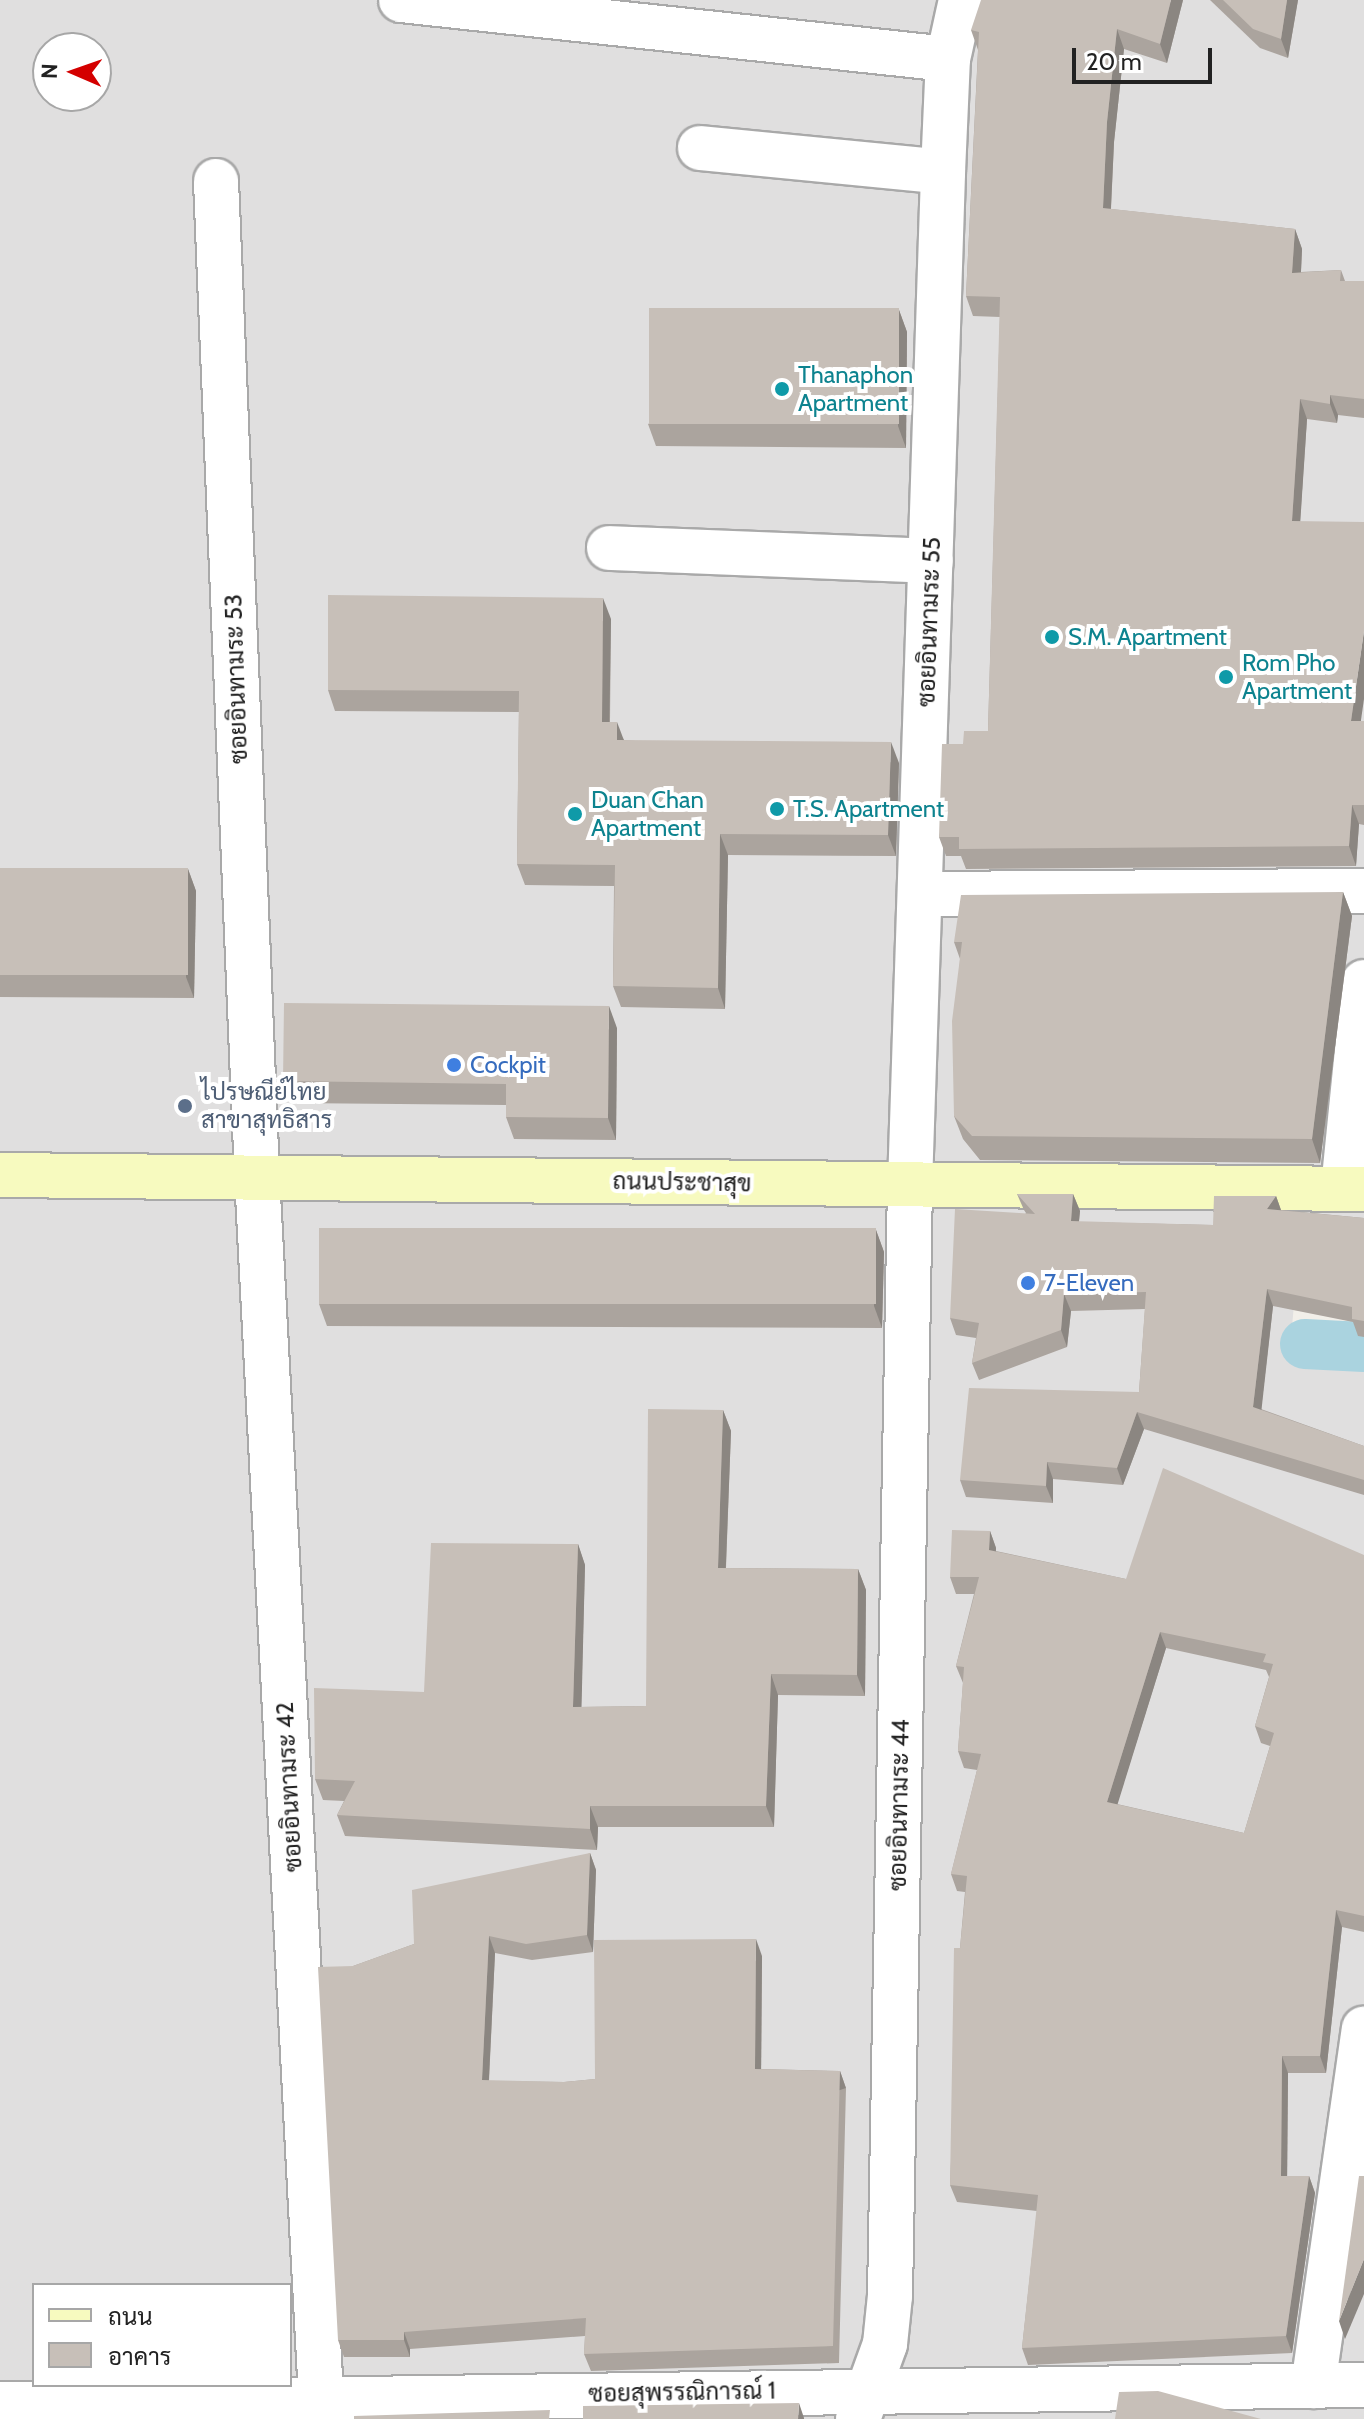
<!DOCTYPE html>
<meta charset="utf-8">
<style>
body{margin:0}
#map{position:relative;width:1364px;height:2419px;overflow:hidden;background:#f2efe9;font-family:Cabin,Sarabun,sans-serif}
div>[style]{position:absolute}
.residential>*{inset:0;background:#e0dfdf}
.canal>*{height:50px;margin:-25px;padding:0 25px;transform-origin:25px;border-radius:25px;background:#aad3df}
.roads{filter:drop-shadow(2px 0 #a9a9a9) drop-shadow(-2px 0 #a9a9a9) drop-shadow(0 2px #a9a9a9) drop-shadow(0 -2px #a9a9a9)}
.street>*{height:44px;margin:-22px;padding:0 22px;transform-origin:22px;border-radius:22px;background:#fff}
.secondary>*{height:44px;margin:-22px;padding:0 22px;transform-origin:22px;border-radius:22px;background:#f7fabf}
.wall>*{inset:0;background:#aba49e}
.shaded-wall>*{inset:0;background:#8b8681;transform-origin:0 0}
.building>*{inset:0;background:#c7bfb8;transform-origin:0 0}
.dots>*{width:22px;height:22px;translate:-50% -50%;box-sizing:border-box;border:4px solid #fff;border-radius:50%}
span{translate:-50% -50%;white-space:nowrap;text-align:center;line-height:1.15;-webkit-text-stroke:8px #fff;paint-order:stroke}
.culture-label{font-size:24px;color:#0d838f}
.left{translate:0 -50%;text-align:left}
.street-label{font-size:24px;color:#222}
.shop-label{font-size:24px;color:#366cbe}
.service-label{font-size:24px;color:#4e5e75}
.legend{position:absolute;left:32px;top:2283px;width:260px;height:104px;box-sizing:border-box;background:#fff;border:2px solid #a7a7a7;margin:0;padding:10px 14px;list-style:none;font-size:24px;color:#222}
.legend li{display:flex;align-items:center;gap:16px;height:40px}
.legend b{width:40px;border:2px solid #a7a7a7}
.north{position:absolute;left:32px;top:32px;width:80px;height:80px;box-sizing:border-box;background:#fff;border:2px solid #a7a7a7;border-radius:50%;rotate:272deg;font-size:22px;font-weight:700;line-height:32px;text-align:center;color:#222}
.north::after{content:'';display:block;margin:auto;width:28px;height:36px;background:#d40000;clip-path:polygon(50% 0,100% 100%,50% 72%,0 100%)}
.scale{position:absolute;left:1072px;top:48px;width:140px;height:36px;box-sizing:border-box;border:4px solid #222;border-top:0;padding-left:10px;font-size:24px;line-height:28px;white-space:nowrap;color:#222;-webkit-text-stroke:6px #fff;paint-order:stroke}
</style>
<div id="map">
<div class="residential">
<div style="clip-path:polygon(evenodd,0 0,1364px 0,1364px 1326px,1294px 1304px,1290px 1350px,1364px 1355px,1364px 2419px,0 2419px,0 0,48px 48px,96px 48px,96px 96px,48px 96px,48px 48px,0 0,34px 2285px,290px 2285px,290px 2385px,34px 2385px,34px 2285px)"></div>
</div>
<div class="canal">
<div style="left:1305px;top:1344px;width:59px;rotate:2.9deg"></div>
</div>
<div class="roads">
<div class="street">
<div style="left:401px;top:0;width:550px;rotate:6.16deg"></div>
<div style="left:700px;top:148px;width:244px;rotate:5.6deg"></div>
<div style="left:216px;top:181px;width:996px;rotate:87.64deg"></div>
<div style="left:257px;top:1176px;width:1224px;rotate:87deg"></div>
<div style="left:609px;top:548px;width:322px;rotate:2.3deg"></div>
<div style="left:921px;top:894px;width:443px;rotate:-0.4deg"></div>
<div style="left:1343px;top:1188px;width:207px;rotate:-84.2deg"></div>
<div style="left:1313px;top:2386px;width:361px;rotate:-81.9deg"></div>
<div style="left:0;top:2404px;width:1364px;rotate:-0.8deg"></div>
<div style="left:858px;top:2419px;width:80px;rotate:-70.2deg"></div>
<div style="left:885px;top:2344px;width:48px;rotate:-84.1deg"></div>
<div style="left:890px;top:2296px;width:1111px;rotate:-88.97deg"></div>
<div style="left:910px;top:1185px;width:1014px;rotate:-88.13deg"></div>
<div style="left:943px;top:172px;width:113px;rotate:-87.5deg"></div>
<div style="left:948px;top:59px;width:60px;rotate:-77.6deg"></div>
</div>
<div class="secondary">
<div style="left:0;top:1175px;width:1364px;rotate:0.59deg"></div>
</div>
</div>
<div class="wall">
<div style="clip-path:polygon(1183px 0,1167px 63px,1124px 49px,1114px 142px,1111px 209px,1295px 229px,1302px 249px,1301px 272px,1341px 270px,1345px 281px,1364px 281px,1364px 418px,1338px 415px,1337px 423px,1307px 419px,1300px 521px,1361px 721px,1364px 721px,1364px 825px,1359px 824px,1356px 866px,966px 869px,961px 856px,946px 856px,939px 837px,963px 744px,988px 731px,1000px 317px,973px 316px,966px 296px,978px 50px,971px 30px)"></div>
<div style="clip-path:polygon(1210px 0,1298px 0,1288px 58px,1260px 48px)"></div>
<div style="clip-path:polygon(899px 310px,907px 332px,906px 448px,656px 446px,648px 424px)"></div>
<div style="clip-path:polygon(611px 619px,610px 722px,624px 740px,899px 763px,896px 856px,728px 855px,725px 1009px,621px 1007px,613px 986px,614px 886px,525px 885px,517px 864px,519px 712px,335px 711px,328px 690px)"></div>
<div style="clip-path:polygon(0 868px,188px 869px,196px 891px,194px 998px,0 997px)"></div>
<div style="clip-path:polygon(1343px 892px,1352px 916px,1320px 1163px,980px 1160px,963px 1139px,954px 1116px,960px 959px,954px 942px)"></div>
<div style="clip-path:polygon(617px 1028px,616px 1140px,514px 1139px,506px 1117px,506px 1105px,291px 1103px,283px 1081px)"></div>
<div style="clip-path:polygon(1017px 1194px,1073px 1194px,1080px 1211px,1079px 1222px,1213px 1225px,1276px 1196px,1281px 1210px,1364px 1218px,1364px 1337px,1358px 1336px,1353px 1322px,1273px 1306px,1261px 1409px,1364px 1446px,1364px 1495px,1144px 1429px,1123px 1485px,1053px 1479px,1053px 1503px,966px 1497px,960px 1480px,1139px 1392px,1145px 1309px,1071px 1311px,1067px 1347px,979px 1380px,972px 1363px,976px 1338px,956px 1335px,950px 1318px,1026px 1213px,1024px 1210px)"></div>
<div style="clip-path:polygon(876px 1230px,884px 1252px,882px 1328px,327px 1326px,319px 1304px)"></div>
<div style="clip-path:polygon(723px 1410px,731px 1431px,726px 1568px,858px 1569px,866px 1590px,865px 1696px,778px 1695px,774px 1827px,598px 1827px,597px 1850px,345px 1836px,337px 1815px,344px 1801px,323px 1800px,315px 1779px,424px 1692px,578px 1544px,585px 1565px,581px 1707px,646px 1706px)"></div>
<div style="clip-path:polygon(evenodd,990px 1531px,996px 1548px,996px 1551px,1126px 1579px,1364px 1555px,1364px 1932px,1342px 1927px,1326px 2073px,1288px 2073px,1287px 2176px,1309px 2176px,1315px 2193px,1292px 2353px,1028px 2365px,1022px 2348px,1037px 2211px,957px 2202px,950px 2185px,960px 1948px,965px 1892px,957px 1891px,951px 1874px,977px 1770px,964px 1768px,958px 1751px,963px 1683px,956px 1666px,974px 1594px,956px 1594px,950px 1577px,990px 1531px,1166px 1648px,1266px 1670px,1269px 1677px,1255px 1726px,1261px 1743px,1270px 1746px,1244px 1833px,1117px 1804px,1166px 1648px)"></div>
<div style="clip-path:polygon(590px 1853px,596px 1870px,593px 1952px,532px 1960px,495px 1953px,489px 2081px,564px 2082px,595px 2079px,762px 1956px,761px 2069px,840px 2071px,846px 2088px,839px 2363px,591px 2371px,584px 2354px,585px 2336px,410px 2349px,410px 2357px,344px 2357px,338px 2340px,353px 1966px,414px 1944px)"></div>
</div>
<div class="shaded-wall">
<div style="clip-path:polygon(1171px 0,1183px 0,1167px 63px,1160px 44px)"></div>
<div style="clip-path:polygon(1287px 0,1298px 0,1288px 58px,1281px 39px)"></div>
<div style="clip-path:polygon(1117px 29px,1124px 49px,1114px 142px,1110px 227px,1103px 208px,1107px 122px)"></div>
<div style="clip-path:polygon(1295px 229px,1302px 249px,1300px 292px,1292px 273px)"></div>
<div style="clip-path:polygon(899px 310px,907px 332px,906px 448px,898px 426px)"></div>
<div style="clip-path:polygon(1330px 395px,1338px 415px,1337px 423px,1330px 404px)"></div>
<div style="clip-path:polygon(1300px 399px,1307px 419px,1299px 541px,1292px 521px)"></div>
<div style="clip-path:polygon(603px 598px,611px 619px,609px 743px,602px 722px)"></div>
<div style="clip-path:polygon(1364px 631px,1364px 699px,1358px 741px,1351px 721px)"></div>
<div style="clip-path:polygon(617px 722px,625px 743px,617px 740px)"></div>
<div style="clip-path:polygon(891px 742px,899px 763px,896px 856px,888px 835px)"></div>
<div style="clip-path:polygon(1352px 805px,1359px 824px,1356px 866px,1349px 846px)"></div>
<div style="clip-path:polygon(720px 834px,728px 855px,725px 1009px,718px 988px)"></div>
<div style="clip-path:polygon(188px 869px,196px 891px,194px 998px,186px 977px)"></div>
<div style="clip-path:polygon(1343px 892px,1352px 916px,1320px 1163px,1312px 1139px)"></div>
<div style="clip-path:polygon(609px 1006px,617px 1028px,616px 1140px,608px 1118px)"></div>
<div style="clip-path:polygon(1073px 1194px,1080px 1211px,1077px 1238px,1071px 1221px)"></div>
<div style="clip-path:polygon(1276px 1196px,1282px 1213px,1267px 1209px)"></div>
<div style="clip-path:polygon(876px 1230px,884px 1252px,882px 1328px,874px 1306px)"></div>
<div style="clip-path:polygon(1267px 1289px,1273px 1306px,1260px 1423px,1253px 1407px)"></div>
<div style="clip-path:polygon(1064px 1294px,1071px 1311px,1067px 1347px,1061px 1330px)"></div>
<div style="clip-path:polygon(723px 1410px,731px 1431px,725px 1588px,718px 1568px)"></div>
<div style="clip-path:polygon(1137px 1412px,1144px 1429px,1123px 1485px,1117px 1468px)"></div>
<div style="clip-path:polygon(1047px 1462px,1053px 1479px,1053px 1503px,1046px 1486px)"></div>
<div style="clip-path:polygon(990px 1531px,996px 1548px,995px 1567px,989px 1550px)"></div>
<div style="clip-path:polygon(578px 1544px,585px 1565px,581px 1728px,573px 1707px)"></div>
<div style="clip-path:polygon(858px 1569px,866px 1590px,865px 1696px,857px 1675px)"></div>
<div style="clip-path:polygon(1160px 1632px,1166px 1648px,1113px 1819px,1107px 1802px)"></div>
<div style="clip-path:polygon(771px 1674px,778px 1695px,774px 1827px,766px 1806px)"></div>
<div style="clip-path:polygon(590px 1806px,598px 1827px,597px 1850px,590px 1829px)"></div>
<div style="clip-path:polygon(590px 1853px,596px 1870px,593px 1952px,587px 1935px)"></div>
<div style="clip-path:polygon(1336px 1910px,1342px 1927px,1326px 2073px,1320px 2056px)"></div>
<div style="clip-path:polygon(489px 1936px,495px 1953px,488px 2097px,482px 2080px)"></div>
<div style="clip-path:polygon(756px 1939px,762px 1956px,761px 2086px,755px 2069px)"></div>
<div style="clip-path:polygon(1282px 2056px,1288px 2073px,1287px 2193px,1281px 2176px)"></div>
<div style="left:840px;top:2071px;width:18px;height:275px;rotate:71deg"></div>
<div style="clip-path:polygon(1309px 2176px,1315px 2193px,1292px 2353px,1286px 2336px)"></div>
<div style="clip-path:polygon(1364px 2259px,1364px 2294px,1345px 2339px,1339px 2321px)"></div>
<div style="clip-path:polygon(404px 2332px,410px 2349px,410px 2357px,404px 2340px)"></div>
<div style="clip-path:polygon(799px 2403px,804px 2418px,804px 2419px,798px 2419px)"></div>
</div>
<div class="building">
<div style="clip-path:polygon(981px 0,1171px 0,1160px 44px,1117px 29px,1107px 122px,1103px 208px,1295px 229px,1292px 273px,1341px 270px,1340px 281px,1364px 281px,1364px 399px,1330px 395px,1330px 404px,1300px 399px,1292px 521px,1364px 522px,1364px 631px,1351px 721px,1364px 721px,1364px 805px,1352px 805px,1349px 846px,959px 849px,959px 837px,939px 837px,942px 744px,963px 744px,964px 731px,988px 731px,1000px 297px,966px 296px,979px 32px,971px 30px)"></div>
<div style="clip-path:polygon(1223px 0,1287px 0,1281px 39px,1253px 29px)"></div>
<div style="left:649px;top:308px;width:250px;height:116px"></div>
<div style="clip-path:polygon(328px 595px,603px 598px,602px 722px,617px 722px,617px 740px,891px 742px,888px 835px,720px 834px,718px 988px,613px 986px,615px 865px,517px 864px,519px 691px,328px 690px)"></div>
<div style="left:0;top:868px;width:188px;height:107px"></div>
<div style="clip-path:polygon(1343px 892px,1312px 1139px,972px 1136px,954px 1116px,952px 1021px,962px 942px,954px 942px,961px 895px)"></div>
<div style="clip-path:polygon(284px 1003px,609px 1006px,608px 1118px,506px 1117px,506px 1084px,283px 1081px)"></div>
<div style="clip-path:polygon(1017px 1194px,1073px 1194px,1071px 1221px,1213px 1225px,1214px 1196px,1276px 1196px,1267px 1209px,1364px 1218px,1364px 1321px,1352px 1319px,1352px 1307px,1267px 1289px,1253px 1407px,1364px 1446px,1364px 1480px,1137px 1412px,1117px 1468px,1047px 1462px,1046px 1486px,960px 1480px,969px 1388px,1139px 1392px,1146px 1292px,1064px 1294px,1061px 1330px,972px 1363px,979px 1323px,950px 1318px,955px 1209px,1035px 1214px)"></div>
<div style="left:319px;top:1228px;width:557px;height:76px"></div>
<div style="clip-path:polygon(648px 1409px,723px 1410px,718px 1568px,858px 1569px,857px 1675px,771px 1674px,766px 1806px,590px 1806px,590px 1829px,337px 1815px,355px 1781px,315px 1779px,314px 1688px,424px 1692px,431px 1543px,578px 1544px,573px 1707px,646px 1706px)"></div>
<div style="clip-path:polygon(evenodd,1163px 1468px,1364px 1555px,1364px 1916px,1336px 1910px,1320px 2056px,1282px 2056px,1281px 2176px,1309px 2176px,1286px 2336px,1022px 2348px,1038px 2195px,950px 2185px,954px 1948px,960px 1948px,967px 1876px,951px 1874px,981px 1754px,958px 1751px,964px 1667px,956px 1666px,979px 1577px,950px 1577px,952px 1530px,990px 1531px,989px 1550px,1126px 1579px,1163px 1468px,1160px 1632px,1266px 1654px,1263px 1662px,1273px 1664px,1255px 1726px,1274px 1733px,1244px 1833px,1107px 1802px,1160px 1632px)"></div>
<div style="clip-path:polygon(590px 1853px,587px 1935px,526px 1944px,489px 1936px,482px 2080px,564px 2082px,595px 2079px,594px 1940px,756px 1939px,755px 2069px,840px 2071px,833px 2346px,584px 2354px,586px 2318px,404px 2332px,404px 2340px,338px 2340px,318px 1967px,353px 1966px,414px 1944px,412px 1890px)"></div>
<div style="clip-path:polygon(1359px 2176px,1364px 2176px,1364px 2259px,1339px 2321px)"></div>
<div style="clip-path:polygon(1158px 2391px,1261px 2419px,1115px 2419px,1119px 2392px)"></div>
<div style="clip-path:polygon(799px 2403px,798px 2419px,583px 2419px,583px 2406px)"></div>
<div style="clip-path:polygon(550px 2410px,549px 2419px,354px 2419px,354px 2416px)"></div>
</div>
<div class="dots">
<div style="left:782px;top:389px;background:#0f9aa8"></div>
<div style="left:1052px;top:637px;background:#0f9aa8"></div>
<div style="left:1226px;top:677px;background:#0f9aa8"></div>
<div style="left:777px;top:809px;background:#0f9aa8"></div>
<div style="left:575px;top:814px;background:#0f9aa8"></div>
<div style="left:454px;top:1065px;background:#3f7fe0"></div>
<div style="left:185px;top:1106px;background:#5c6f8a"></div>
<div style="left:1028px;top:1283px;background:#3f7fe0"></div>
</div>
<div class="culture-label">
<span class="left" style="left:798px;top:389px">Thanaphon<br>Apartment</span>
<span class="left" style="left:1068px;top:637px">S.M. Apartment</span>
<span class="left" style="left:1242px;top:677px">Rom Pho<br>Apartment</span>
<span class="left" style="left:591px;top:814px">Duan Chan<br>Apartment</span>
<span class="left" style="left:793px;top:809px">T.S. Apartment</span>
</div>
<div class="street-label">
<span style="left:929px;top:622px;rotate:-88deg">ซอยอินทามระ 55</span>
<span style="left:236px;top:679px;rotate:-92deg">ซอยอินทามระ 53</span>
<span style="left:682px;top:1182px;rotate:1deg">ถนนประชาสุข</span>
<span style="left:289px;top:1787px;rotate:-93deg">ซอยอินทามระ 42</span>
<span style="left:899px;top:1805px;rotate:-89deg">ซอยอินทามระ 44</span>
<span style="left:682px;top:2392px;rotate:-1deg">ซอยสุพรรณิการณ์ 1</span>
</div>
<div class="shop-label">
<span class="left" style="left:470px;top:1065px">Cockpit</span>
<span class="left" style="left:1044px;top:1283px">7-Eleven</span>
</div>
<div class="service-label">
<span class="left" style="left:201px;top:1106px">ไปรษณีย์ไทย<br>สาขาสุทธิสาร</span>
</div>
<ul class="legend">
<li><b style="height:10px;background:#f7fabf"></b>ถนน</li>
<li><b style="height:22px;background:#c7bfb8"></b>อาคาร</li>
</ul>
<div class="north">N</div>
<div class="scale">20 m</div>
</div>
